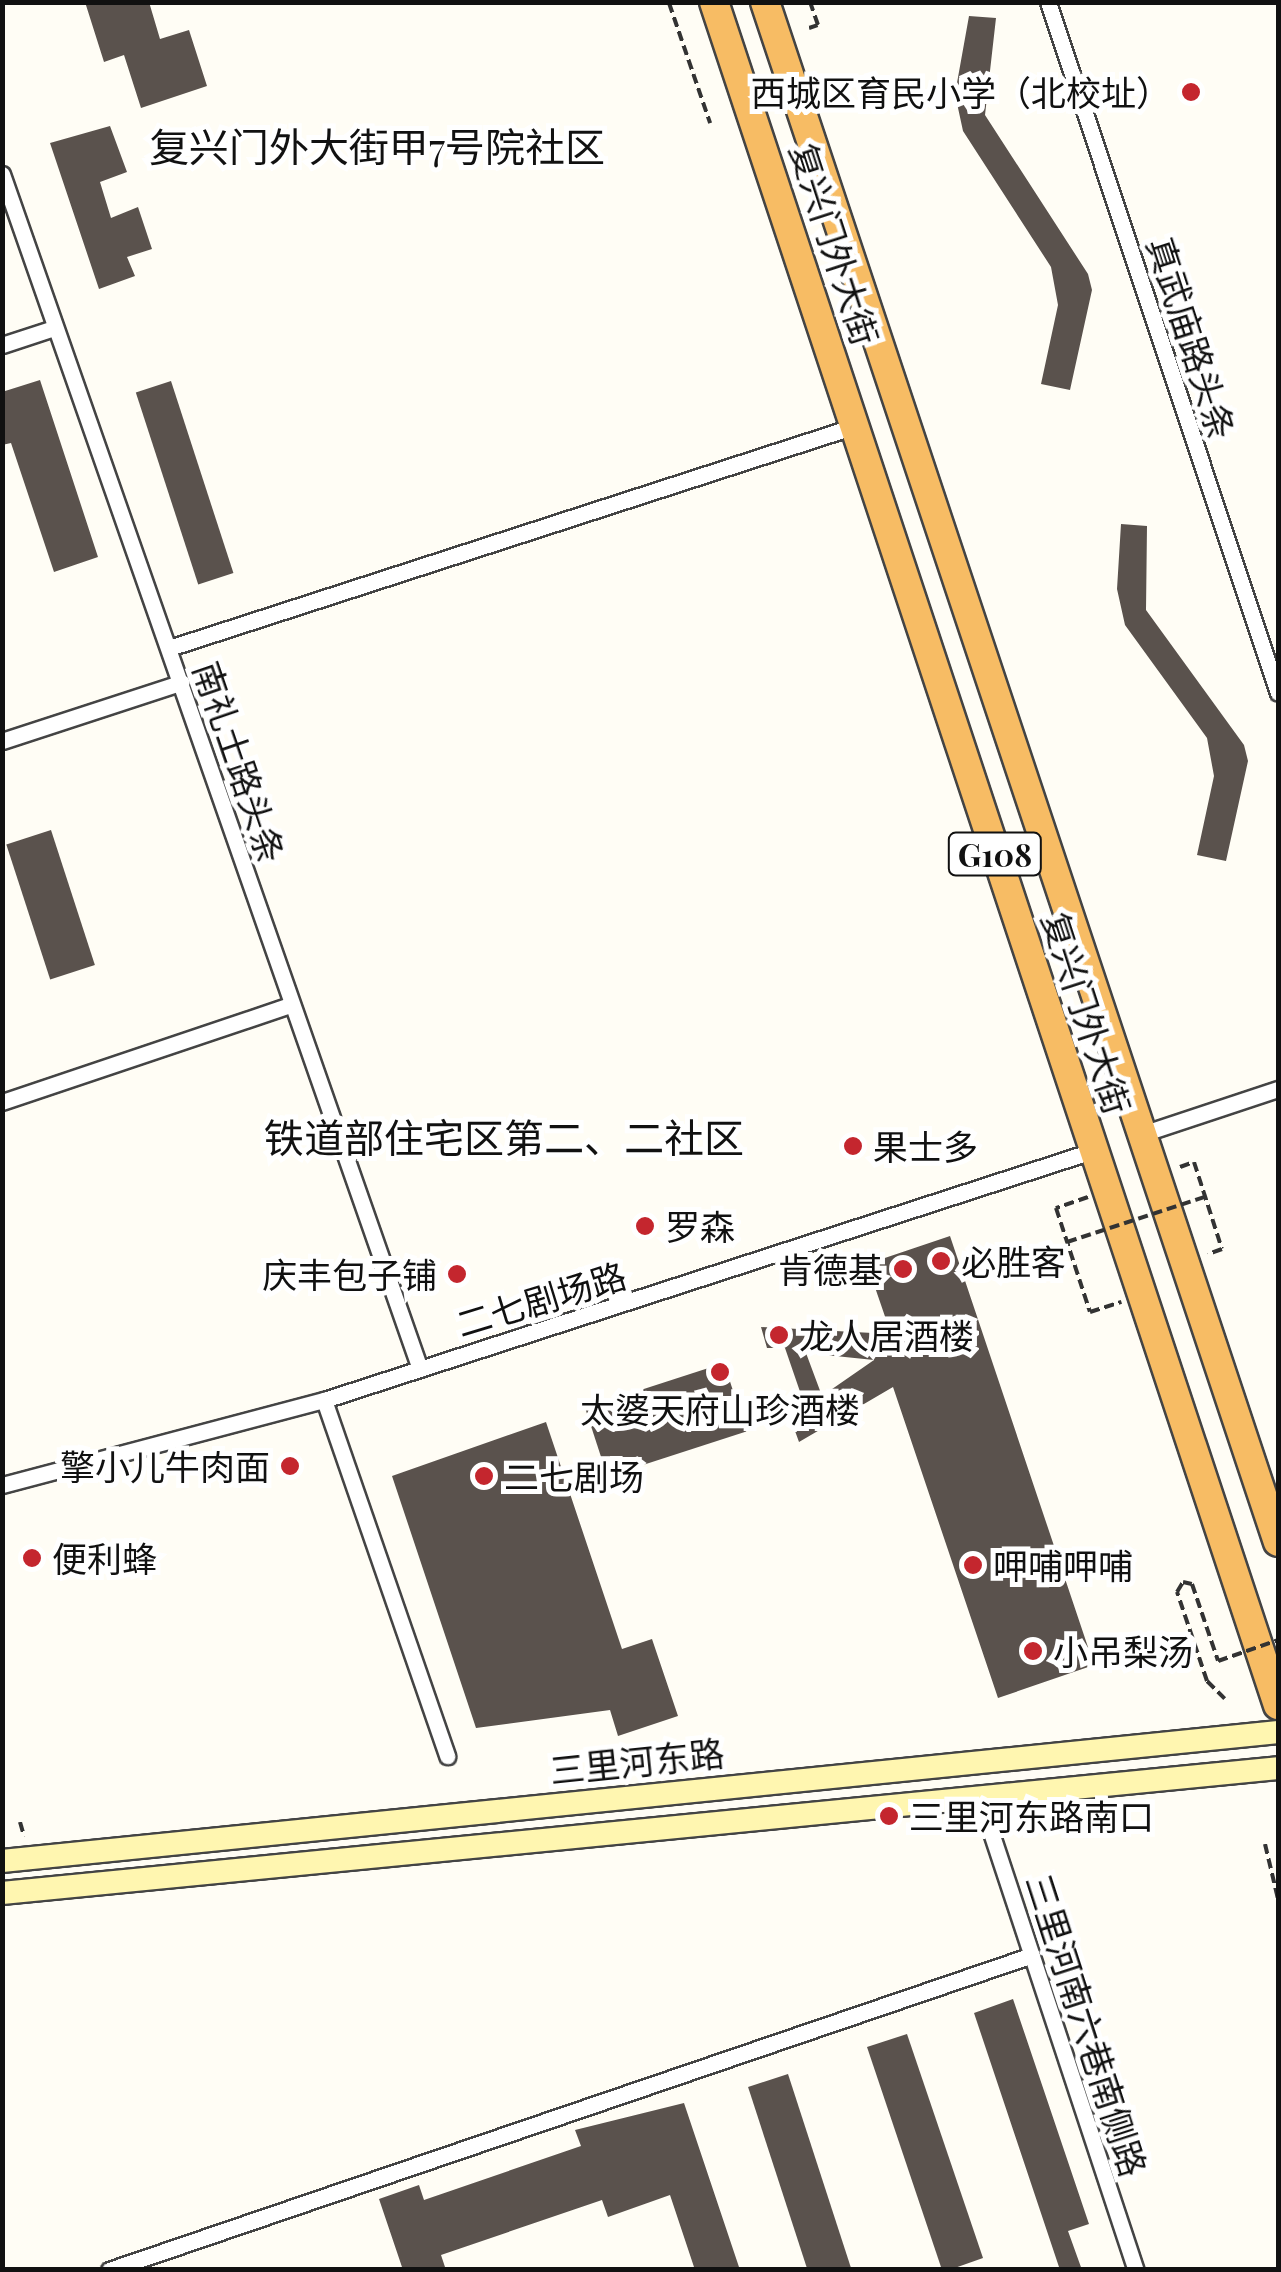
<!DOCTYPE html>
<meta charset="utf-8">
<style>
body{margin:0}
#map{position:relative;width:1281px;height:2272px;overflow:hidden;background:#fffdf5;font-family:"Playfair Display","Noto Sans SC",serif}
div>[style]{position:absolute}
.building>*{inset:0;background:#5a524d;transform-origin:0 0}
.path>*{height:4px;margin-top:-2px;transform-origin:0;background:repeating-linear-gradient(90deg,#333 0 10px,transparent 0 15px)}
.roads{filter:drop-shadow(2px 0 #444) drop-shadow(-2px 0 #444) drop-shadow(0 2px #444) drop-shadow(0 -2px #444)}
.minor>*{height:15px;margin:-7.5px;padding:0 7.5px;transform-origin:7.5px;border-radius:7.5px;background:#fff}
.secondary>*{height:22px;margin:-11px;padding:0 11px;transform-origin:11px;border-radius:11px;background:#fff6b0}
.trunk>*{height:28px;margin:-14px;padding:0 14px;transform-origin:14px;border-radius:14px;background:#f7bc64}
.path-bridge>*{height:4px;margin-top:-2px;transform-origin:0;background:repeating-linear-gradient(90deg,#333 0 10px,transparent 0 15px)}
.dots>*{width:28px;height:28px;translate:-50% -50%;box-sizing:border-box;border:5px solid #fff;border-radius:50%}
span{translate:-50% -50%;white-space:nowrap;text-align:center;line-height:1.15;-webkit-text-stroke:10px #fff;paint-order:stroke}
.shield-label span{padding:2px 8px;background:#fff;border:2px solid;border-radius:8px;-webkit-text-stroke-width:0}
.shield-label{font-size:32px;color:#111;font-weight:700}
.poi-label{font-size:35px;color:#111}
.right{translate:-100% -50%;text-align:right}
.left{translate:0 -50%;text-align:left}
.street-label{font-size:35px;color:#111}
.quarter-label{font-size:40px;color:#111}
.frame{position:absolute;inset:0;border:5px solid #111;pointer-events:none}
</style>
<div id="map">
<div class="building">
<div style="clip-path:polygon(85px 2px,149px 2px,160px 39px,189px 30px,207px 86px,141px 108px,124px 55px,104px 62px)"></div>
<div style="clip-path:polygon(969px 16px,996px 18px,985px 115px,1088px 274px,1092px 290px,1070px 390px,1041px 384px,1058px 305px,1051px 267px,963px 131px,955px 94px)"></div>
<div style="clip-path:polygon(110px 126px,127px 172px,100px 182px,111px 218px,138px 207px,152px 249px,127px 257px,135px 276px,99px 289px,50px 143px)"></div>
<div style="clip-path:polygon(40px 380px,98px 557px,54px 572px,11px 443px,2px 445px,2px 392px)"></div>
<div style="left:171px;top:381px;width:202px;height:37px;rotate:72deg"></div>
<div style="clip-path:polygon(1121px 524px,1147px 526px,1146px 610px,1244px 745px,1248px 761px,1226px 861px,1197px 855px,1214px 776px,1207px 738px,1125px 625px,1117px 589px)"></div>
<div style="left:51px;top:830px;width:142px;height:47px;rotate:72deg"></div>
<div style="clip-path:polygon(evenodd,950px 1236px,1094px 1665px,998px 1698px,893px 1387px,799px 1442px,791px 1420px,807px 1412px,785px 1348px,767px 1348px,761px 1327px,891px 1334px,867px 1264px,950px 1236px,806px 1353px,874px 1360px,822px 1396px,806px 1353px)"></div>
<div style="left:724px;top:1363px;width:72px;height:146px;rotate:72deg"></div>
<div style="clip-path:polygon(546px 1422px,622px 1649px,652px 1639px,678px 1716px,618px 1736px,610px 1710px,476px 1728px,392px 1476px)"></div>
<div style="clip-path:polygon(1013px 1999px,1089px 2224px,1068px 2231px,1082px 2270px,1060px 2270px,974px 2013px)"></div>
<div style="clip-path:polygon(907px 2034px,983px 2258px,949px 2270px,942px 2270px,867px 2047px)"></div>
<div style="left:788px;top:2074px;width:206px;height:42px;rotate:72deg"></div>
<div style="clip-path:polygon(684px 2103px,740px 2270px,695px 2270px,670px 2195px,608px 2217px,602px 2200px,441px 2255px,446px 2270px,403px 2270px,379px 2199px,419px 2185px,424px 2200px,581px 2146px,575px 2130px)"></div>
</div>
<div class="path">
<div style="left:669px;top:3px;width:127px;rotate:71.1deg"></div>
<div style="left:809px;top:28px;width:9px;rotate:-18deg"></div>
<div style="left:818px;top:25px;width:24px;rotate:-109deg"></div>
<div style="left:1180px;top:1167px;width:15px;rotate:-20deg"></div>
<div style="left:1194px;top:1162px;width:91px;rotate:72.2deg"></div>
<div style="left:1222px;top:1249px;width:15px;rotate:160deg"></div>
<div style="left:1088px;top:1197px;width:34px;rotate:161deg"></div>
<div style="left:1056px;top:1208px;width:109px;rotate:71.9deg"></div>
<div style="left:1090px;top:1312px;width:33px;rotate:-18deg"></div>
<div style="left:1207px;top:1681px;width:25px;rotate:45deg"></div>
<div style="left:20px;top:1822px;width:15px;rotate:74deg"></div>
<div style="left:1265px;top:1844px;width:57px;rotate:76.7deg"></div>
</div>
<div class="roads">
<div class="minor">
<div style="left:1048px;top:2px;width:728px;rotate:71.59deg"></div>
<div style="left:2px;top:174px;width:1266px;rotate:70.72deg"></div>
<div style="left:2px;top:345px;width:55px;rotate:-18.1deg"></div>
<div style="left:169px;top:648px;width:721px;rotate:-17.93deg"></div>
<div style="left:2px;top:741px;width:189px;rotate:-18.1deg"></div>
<div style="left:2px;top:1102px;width:305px;rotate:-18.6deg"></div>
<div style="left:1142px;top:1134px;width:143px;rotate:-18.3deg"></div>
<div style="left:324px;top:1400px;width:377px;rotate:70.9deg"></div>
<div style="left:2px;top:1485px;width:333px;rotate:-14.8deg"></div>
<div style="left:324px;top:1400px;width:807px;rotate:-17.96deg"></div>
<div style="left:980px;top:1799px;width:496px;rotate:71.7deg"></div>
<div style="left:109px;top:2270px;width:975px;rotate:-18.84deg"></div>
</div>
<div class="secondary">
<div style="left:2px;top:1861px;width:1283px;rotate:-5.77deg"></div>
<div style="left:2px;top:1893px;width:1282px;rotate:-5.59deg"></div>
</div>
<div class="trunk">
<div style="left:714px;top:2px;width:1794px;rotate:71.68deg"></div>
<div style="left:765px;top:2px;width:1623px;rotate:71.58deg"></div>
</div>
</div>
<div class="path-bridge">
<div style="left:1067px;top:1242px;width:145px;rotate:-18.1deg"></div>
<div style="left:1207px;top:1681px;width:94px;rotate:-108.6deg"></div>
<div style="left:1177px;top:1592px;width:12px;rotate:-59deg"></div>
<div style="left:1183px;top:1582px;width:9px;rotate:13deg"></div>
<div style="left:1192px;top:1584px;width:81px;rotate:71.3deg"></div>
<div style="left:1218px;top:1661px;width:64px;rotate:-19.3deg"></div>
</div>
<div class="dots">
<div style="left:1191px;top:92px;background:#c4262e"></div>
<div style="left:853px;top:1146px;background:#c4262e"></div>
<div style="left:645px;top:1226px;background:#c4262e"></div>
<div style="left:941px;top:1261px;background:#c4262e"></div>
<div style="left:903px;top:1269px;background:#c4262e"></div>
<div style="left:457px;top:1274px;background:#c4262e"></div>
<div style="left:779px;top:1335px;background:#c4262e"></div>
<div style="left:720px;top:1372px;background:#c4262e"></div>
<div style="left:290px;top:1466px;background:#c4262e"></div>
<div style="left:484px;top:1476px;background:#c4262e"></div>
<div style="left:32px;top:1558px;background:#c4262e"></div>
<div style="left:973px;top:1565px;background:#c4262e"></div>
<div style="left:1033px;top:1651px;background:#c4262e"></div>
<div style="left:889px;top:1816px;background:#c4262e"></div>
</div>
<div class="shield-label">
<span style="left:995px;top:854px">G108</span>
</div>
<div class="poi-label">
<span class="right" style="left:1171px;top:92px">西城区育民小学（北校址）</span>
<span class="left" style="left:873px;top:1146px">果士多</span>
<span class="left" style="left:665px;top:1226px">罗森</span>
<span class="left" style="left:961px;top:1261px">必胜客</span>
<span class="right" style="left:883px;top:1269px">肯德基</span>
<span class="right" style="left:437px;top:1274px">庆丰包子铺</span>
<span class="left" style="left:799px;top:1335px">龙人居酒楼</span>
<span style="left:720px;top:1409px">太婆天府山珍酒楼</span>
<span class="right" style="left:270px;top:1466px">擎小儿牛肉面</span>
<span class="left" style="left:504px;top:1476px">二七剧场</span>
<span class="left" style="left:52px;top:1558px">便利蜂</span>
<span class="left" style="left:993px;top:1565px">呷哺呷哺</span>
<span class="left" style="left:1053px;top:1651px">小吊梨汤</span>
<span class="left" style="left:909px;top:1816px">三里河东路南口</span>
</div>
<div class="street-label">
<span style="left:835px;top:244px;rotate:72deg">复兴门外大街</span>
<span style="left:1192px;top:338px;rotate:72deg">真武庙路头条</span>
<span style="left:240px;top:762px;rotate:71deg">南礼士路头条</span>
<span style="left:1087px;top:1013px;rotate:72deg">复兴门外大街</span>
<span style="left:541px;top:1299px;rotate:-17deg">二七剧场路</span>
<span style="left:637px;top:1761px;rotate:-6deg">三里河东路</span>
<span style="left:1087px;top:2025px;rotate:72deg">三里河南六巷南侧路</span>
</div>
<div class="quarter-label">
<span style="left:377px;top:146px">复兴门外大街甲7号院社区</span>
<span style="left:504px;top:1137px">铁道部住宅区第二、二社区</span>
</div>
<div class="frame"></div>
</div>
